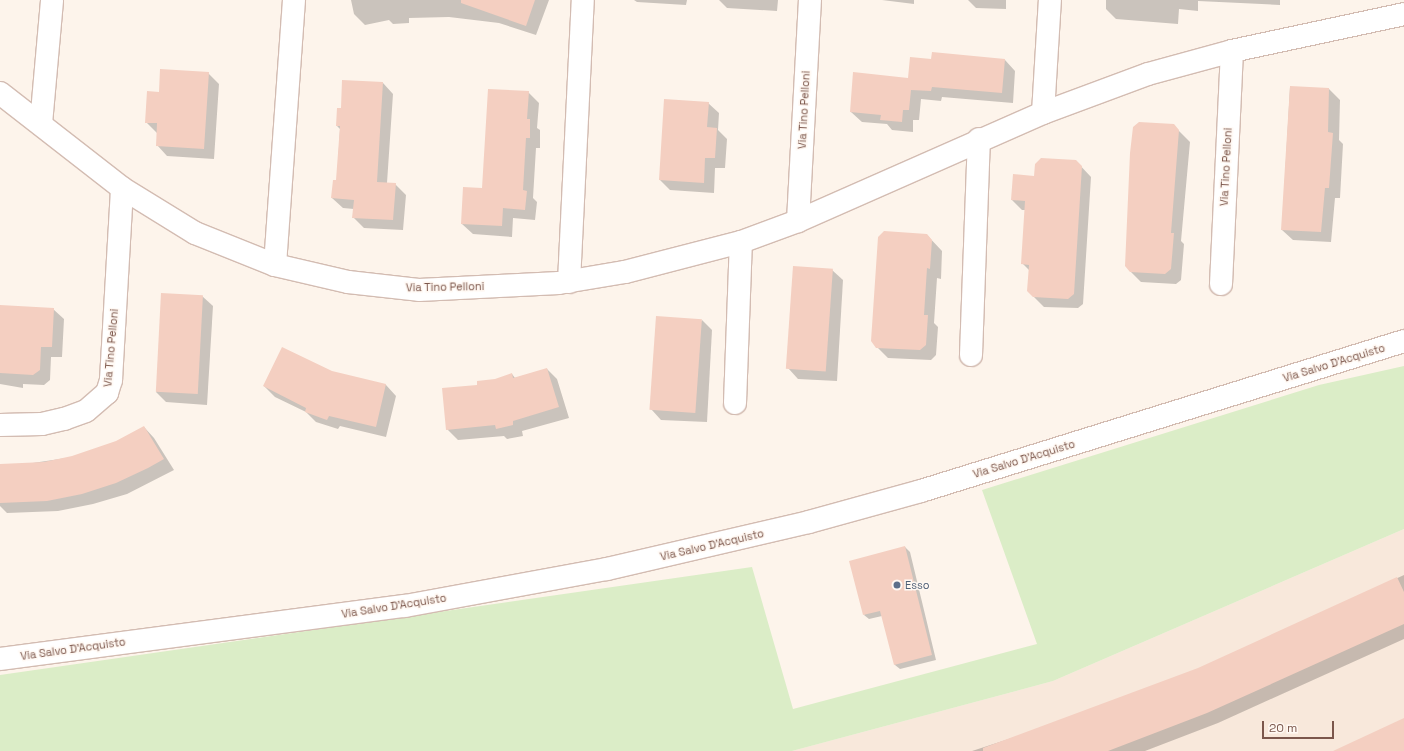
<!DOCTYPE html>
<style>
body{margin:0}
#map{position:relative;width:1404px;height:751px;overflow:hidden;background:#fdf4eb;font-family:"Space Grotesk",sans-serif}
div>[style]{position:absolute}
.residential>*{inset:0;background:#f8e8db}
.green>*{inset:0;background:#dbedc7}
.shadow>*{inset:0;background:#0003}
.building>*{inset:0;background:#f4cfc1;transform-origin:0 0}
.roads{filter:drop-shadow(1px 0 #d3bcb2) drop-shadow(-1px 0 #d3bcb2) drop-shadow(0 1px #d3bcb2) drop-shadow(0 -1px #d3bcb2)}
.minor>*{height:22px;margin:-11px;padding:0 11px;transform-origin:11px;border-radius:11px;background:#fff}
.tertiary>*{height:22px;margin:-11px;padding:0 11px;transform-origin:11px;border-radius:11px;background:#fff}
.dots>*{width:11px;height:11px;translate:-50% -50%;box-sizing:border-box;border:2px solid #fff8f2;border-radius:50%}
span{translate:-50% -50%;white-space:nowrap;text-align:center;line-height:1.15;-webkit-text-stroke:3px #fff8f2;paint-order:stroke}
.street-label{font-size:11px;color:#7b564b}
.service-label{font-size:11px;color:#4e5e75}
.left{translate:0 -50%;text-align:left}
.scale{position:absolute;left:1262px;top:721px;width:72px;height:18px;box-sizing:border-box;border:2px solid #7b564b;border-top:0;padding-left:5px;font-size:12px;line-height:14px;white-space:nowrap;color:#7b564b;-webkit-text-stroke:3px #fff8f2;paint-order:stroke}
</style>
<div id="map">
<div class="residential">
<div style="clip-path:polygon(1404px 529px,1404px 751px,792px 751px,1053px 681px)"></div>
</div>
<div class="green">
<div style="clip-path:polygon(1404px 366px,1404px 529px,1053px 681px,792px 751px,0 751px,0 675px,752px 567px,793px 709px,1037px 644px,982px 490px,1319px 385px)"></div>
</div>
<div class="shadow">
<div style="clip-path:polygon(351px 0,549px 0,536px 35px,499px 23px,449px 17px,409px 18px,409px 23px,393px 24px,389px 20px,365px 25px,354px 14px)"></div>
<div style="clip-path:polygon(634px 0,687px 0,686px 5px,637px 2px)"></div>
<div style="clip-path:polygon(719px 0,778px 0,777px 11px,727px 8px)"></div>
<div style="clip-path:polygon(882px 0,914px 0,914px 4px)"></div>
<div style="clip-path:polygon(968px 0,1006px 0,1006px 9px,976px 8px)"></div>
<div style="clip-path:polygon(1106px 0,1280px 0,1280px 5px,1198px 1px,1198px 11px,1179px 9px,1178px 24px,1116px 19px,1106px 9px)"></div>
<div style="clip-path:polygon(1005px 60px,1015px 71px,1013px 103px,942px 97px,941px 101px,921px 99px,919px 120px,913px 120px,913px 132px,892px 130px,887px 124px,862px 122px,851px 112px,909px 79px)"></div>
<div style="clip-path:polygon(208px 73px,219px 84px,214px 159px,167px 156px,157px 145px,157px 133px,146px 122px,160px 93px)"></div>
<div style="clip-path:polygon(383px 83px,393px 94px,387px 183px,395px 184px,406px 195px,403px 230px,364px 228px,353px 217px,354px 209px,343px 208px,332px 198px,337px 181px,340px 129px,337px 126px,342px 109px)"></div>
<div style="clip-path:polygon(1290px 87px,1329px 89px,1340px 100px,1339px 140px,1343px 144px,1340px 198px,1335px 198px,1331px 242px,1293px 240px,1282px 230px)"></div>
<div style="clip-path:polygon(528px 92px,539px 103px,537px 128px,540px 130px,540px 148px,536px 148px,533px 198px,537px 202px,535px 220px,513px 218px,512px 237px,473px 234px,462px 224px,483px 189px)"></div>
<div style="clip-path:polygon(708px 103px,719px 113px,718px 130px,727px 139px,725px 168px,715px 168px,714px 193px,670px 190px,660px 180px)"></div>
<div style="clip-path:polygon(1173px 125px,1190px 142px,1181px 241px,1184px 244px,1181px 280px,1176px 284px,1141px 282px,1131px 272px)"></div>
<div style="clip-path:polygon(1076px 161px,1091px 177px,1083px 304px,1078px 308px,1044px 307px,1034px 297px,1030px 271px,1022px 263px,1026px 210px,1022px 210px,1012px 200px,1035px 177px)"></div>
<div style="clip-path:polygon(926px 234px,942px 251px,941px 279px,937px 278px,934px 323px,938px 327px,936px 355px,931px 360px,888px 358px,877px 347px)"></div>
<div style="clip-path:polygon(832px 270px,843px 280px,837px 381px,798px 379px,788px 368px)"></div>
<div style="clip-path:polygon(202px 296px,213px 306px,207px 405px,166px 402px,156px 392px)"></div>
<div style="clip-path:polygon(0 306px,53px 309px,64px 319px,62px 357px,51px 357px,50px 380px,44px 385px,23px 384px,23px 388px,0 384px)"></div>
<div style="clip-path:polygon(702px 320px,712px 330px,707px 422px,661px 420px,651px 409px)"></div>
<div style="clip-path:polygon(547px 369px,557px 379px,569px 418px,522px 431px,523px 436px,507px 439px,504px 436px,458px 440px,447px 429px,479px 386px,512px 374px,515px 378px)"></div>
<div style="clip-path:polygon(332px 372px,386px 385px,396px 396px,386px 437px,340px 426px,338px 429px,316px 422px,306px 412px,275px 397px,264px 386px)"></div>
<div style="clip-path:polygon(144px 427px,154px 438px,174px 470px,127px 494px,93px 504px,58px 511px,7px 513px,0 506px,0 465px,26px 464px,73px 457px,116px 442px)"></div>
<div style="clip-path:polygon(905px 547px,910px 552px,936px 660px,900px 669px,895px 665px,882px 616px,869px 619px,864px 615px)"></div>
<div style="clip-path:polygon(1404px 575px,1404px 639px,1218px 723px,1145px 751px,972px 751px,1076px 717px,1198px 669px)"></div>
</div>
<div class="building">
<div style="clip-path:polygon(461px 0,535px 0,526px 26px,461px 3px)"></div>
<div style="clip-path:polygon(932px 52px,1005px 59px,1002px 93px,932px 87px,931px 91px,911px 90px,909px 110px,903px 110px,902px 122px,880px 120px,881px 115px,850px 112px,853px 72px,908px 78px,910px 57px,931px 59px)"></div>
<div style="clip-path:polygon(160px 69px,209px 72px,204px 149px,156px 146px,157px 123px,145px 123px,147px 91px,159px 92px)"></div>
<div style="clip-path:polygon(342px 80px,383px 82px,377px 182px,396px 183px,393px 220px,352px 218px,354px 200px,331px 198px,333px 180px,336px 180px,340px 126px,336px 126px,337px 108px,341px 108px)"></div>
<div style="clip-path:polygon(1290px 86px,1329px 88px,1328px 132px,1333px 133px,1329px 188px,1325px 188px,1321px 232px,1281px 230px)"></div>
<div style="clip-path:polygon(488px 89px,529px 91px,527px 119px,530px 119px,530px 138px,526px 138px,523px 190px,527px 191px,525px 210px,503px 208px,502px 226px,461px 224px,463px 187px,482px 188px)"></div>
<div style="clip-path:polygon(664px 99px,709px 102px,707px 127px,717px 128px,715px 158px,705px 158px,704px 183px,659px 180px)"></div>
<div style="clip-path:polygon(1139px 122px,1174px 124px,1179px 130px,1171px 233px,1174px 233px,1171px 269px,1165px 274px,1130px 272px,1125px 266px,1130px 153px,1133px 127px)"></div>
<div style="clip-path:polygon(1041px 158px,1076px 160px,1082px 166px,1074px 294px,1068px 299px,1033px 297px,1027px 291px,1029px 265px,1021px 264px,1025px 201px,1011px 200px,1013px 174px,1034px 176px,1035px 164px)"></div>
<div style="clip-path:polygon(884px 231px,927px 234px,932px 240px,930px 269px,927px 268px,924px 315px,928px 315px,926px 345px,920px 350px,876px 348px,871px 341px,878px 237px)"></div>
<div style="left:793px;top:266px;width:40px;height:103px;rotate:4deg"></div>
<div style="left:161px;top:293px;width:42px;height:99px;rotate:3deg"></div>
<div style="clip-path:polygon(0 305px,54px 308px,52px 347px,41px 347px,40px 370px,33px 375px,0 373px)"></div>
<div style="left:656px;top:316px;width:46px;height:94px;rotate:4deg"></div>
<div style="clip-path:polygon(282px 347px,332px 371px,386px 384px,376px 427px,329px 416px,327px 420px,324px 419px,305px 412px,306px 408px,263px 386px)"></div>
<div style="clip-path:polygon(547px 368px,559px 407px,513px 421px,513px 425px,496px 429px,495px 425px,446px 430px,442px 388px,477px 385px,477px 381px,495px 379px,512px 373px,513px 378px)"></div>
<div style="clip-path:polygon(144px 426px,164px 459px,148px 468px,116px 483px,82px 494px,47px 501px,0 503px,0 464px,44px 462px,72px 456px,116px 441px)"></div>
<div style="clip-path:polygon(905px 546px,932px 655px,894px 665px,880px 611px,863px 615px,849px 561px)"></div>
<div style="clip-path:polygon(1397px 577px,1404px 592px,1404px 624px,1207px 713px,1108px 751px,983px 751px,983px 748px,1198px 668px)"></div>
<div style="clip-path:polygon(1404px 718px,1404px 751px,1333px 751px)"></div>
</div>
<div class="roads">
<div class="minor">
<div style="left:0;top:93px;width:155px;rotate:37.9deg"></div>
<div style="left:122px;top:188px;width:86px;rotate:31.7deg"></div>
<div style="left:195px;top:233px;width:86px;rotate:21.8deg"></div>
<div style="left:275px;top:265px;width:75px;rotate:13.1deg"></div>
<div style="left:348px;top:282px;width:71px;rotate:6.4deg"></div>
<div style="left:419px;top:290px;width:140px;rotate:-2.9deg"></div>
<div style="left:559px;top:283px;width:67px;rotate:-9.5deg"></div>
<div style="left:625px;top:272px;width:120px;rotate:-14.5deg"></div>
<div style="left:741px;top:242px;width:61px;rotate:-20.2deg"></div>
<div style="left:798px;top:221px;width:268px;rotate:-23.8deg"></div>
<div style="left:1043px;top:113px;width:112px;rotate:-20.4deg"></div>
<div style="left:1148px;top:74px;width:87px;rotate:-15.3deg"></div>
<div style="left:1232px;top:51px;width:176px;rotate:-12.1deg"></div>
<div style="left:1043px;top:113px;width:113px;rotate:-86.5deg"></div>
<div style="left:41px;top:124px;width:124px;rotate:-84.9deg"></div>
<div style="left:798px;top:221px;width:221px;rotate:-86.9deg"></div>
<div style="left:275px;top:265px;width:266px;rotate:-85.9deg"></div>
<div style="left:569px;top:282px;width:282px;rotate:-87.2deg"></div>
<div style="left:1221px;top:284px;width:233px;rotate:-87.3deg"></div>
<div style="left:971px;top:355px;width:216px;rotate:-87.9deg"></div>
<div style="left:735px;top:403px;width:161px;rotate:-87.9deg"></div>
<div style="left:0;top:425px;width:42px;rotate:-1.4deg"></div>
<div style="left:42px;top:424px;width:23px;rotate:-13deg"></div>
<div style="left:64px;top:419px;width:23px;rotate:-20deg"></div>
<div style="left:86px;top:411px;width:28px;rotate:-41deg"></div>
<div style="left:107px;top:393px;width:14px;rotate:-73deg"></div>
<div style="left:111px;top:380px;width:192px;rotate:-86.7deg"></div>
</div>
<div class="tertiary">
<div style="left:0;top:659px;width:408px;rotate:-7.5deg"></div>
<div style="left:405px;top:606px;width:205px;rotate:-10.4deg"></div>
<div style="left:607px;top:569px;width:207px;rotate:-13.1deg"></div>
<div style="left:809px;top:522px;width:116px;rotate:-15.5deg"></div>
<div style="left:921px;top:491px;width:506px;rotate:-17.25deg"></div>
</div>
</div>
<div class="dots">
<div style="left:897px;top:585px;background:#5c6f8a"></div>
</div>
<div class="street-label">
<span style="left:804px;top:110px;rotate:-87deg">Via Tino Pelloni</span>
<span style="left:1226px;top:167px;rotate:-87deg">Via Tino Pelloni</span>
<span style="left:445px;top:287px;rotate:-1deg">Via Tino Pelloni</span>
<span style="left:111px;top:348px;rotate:-85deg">Via Tino Pelloni</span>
<span style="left:1334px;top:363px;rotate:-17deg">Via Salvo D'Acquisto</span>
<span style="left:1024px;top:459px;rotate:-17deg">Via Salvo D'Acquisto</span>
<span style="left:712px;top:545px;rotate:-13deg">Via Salvo D'Acquisto</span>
<span style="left:394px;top:606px;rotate:-9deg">Via Salvo D'Acquisto</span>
<span style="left:73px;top:649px;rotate:-8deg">Via Salvo D'Acquisto</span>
</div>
<div class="service-label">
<span class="left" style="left:905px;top:585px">Esso</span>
</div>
<div class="scale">20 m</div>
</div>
